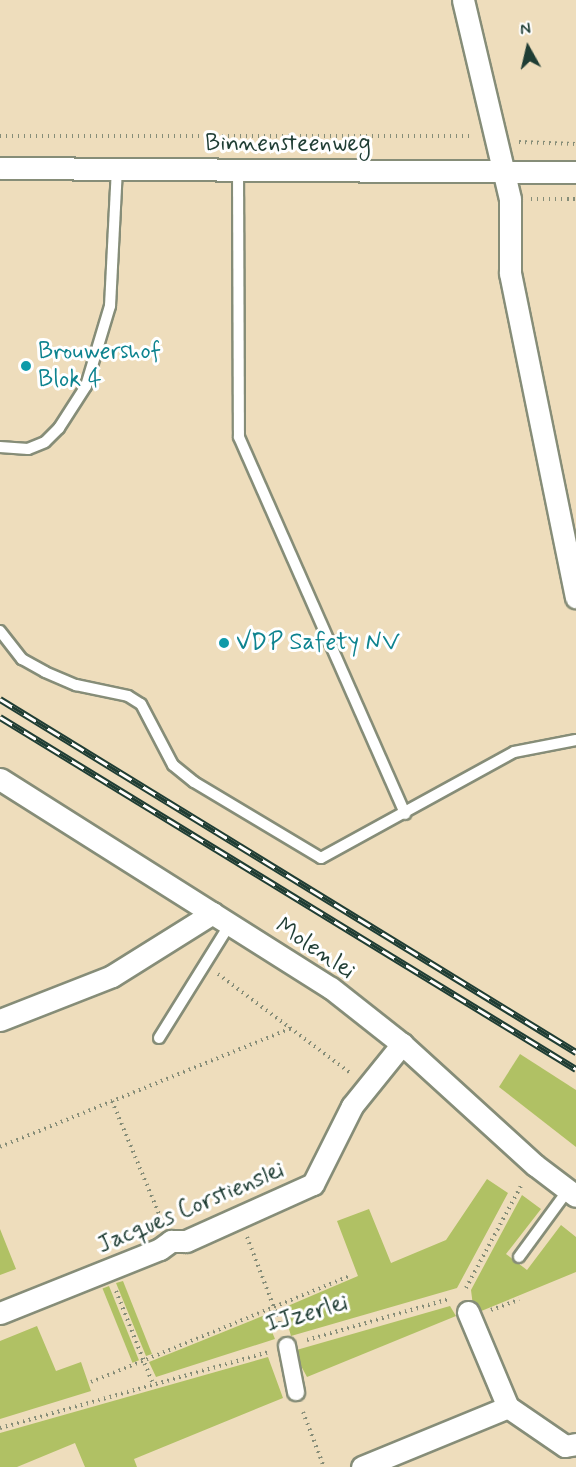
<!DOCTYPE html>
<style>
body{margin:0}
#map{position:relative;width:576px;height:1467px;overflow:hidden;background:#eeddbc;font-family:Mynerve,sans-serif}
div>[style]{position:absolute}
.green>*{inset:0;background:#b0c164;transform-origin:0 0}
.path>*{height:4px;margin-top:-2px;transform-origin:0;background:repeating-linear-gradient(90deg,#868d78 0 1.5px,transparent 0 6px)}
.roads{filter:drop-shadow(2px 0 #868d78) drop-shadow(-2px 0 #868d78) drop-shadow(0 2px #868d78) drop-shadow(0 -2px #868d78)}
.service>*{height:10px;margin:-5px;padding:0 5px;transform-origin:5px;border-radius:5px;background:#fff}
.pedestrian>*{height:16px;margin:-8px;padding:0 8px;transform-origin:8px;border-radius:8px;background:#fff}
.minor>*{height:21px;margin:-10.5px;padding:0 10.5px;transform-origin:10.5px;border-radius:10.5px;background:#fff}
.rail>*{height:7px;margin-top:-3.5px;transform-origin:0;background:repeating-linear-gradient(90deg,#fff 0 14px,#1f3d34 0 28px);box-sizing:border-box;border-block:2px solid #1f3d34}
.dots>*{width:16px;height:16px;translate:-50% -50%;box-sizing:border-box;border:3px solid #fff;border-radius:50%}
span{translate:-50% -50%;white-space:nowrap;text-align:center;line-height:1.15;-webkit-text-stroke:6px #fff;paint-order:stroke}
.street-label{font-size:24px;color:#1f3d34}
.culture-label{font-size:24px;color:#0d838f}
.left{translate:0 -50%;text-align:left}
.north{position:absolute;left:498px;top:18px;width:60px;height:60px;-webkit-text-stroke:4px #fff;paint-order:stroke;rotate:352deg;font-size:16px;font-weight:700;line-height:24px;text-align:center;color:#1f3d34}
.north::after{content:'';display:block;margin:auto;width:21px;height:27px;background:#1f3d34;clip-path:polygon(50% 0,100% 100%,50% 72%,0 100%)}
</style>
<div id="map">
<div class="green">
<div style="clip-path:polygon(520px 1054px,576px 1090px,576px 1147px,499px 1087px)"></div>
<div style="clip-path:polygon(487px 1179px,508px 1193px,457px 1288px,291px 1336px,283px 1308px,358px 1276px,337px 1221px,369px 1209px,391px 1263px,446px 1240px)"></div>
<div style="clip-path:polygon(522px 1195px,541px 1209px,506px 1254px,527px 1270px,561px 1225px,576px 1237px,576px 1272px,474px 1314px,471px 1290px)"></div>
<div style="clip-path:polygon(0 1229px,16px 1269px,0 1275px)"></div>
<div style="clip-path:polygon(123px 1281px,152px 1354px,146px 1356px,116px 1283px)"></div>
<div style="left:109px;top:1286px;width:80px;height:7px;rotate:68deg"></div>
<div style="clip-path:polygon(450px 1306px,456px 1316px,307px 1377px,293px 1351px)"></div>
<div style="clip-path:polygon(265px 1315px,275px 1339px,156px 1377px,149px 1362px)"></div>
<div style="clip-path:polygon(37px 1326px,56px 1371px,81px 1362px,91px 1391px,0 1419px,0 1341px)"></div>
<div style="clip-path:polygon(268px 1357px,283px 1398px,134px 1459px,137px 1467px,85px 1467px,75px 1443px,17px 1467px,0 1467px,0 1433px)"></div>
</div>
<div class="path">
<div style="left:0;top:136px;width:473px"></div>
<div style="left:519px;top:142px;width:57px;rotate:2deg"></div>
<div style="left:531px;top:199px;width:45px"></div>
<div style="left:218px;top:974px;width:164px;rotate:36.8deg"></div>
<div style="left:112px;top:1101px;width:130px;rotate:67.4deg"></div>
<div style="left:0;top:1147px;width:314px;rotate:-22.2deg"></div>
<div style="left:247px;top:1237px;width:97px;rotate:69deg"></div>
<div style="left:466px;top:1288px;width:118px;rotate:-61.7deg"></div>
<div style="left:116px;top:1291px;width:100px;rotate:68.3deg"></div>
<div style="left:491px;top:1310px;width:30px;rotate:-20deg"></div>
<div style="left:307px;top:1340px;width:148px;rotate:-16.1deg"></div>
<div style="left:91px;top:1382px;width:280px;rotate:-22.3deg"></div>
<div style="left:303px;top:1412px;width:59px;rotate:69.1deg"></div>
<div style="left:0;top:1428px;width:279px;rotate:-15.8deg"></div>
</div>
<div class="roads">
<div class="service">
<div style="left:238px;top:169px;width:268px;rotate:89.8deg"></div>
<div style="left:239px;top:437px;width:412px;rotate:66.2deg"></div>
<div style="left:0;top:447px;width:28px;rotate:4deg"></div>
<div style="left:28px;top:449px;width:18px;rotate:-22deg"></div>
<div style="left:45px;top:442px;width:20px;rotate:-45deg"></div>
<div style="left:59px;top:428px;width:50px;rotate:-57.3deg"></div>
<div style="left:86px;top:386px;width:84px;rotate:-73.3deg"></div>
<div style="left:110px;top:306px;width:136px;rotate:-87.1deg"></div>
<div style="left:0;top:631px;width:36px;rotate:52deg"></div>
<div style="left:22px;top:659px;width:26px;rotate:29deg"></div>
<div style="left:45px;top:672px;width:34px;rotate:23deg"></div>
<div style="left:76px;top:685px;width:53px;rotate:11.9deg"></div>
<div style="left:128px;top:696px;width:15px;rotate:32deg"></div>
<div style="left:141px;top:704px;width:69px;rotate:62.3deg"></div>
<div style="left:173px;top:765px;width:27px;rotate:39deg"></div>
<div style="left:194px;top:782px;width:148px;rotate:30.9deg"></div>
<div style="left:321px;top:858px;width:220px;rotate:-28.8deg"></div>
<div style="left:514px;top:752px;width:63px;rotate:-11deg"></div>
<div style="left:159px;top:1038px;width:134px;rotate:-58.1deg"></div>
<div style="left:519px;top:1257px;width:83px;rotate:-53.8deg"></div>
</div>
<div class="pedestrian">
<div style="left:287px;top:1346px;width:47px;rotate:78.9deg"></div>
</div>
<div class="minor">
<div style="left:463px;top:0;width:204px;rotate:76.7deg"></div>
<div style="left:510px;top:199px;width:74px;rotate:90deg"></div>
<div style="left:510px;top:273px;width:331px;rotate:78.5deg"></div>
<div style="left:0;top:168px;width:576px;rotate:0.4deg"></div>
<div style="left:0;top:779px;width:391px;rotate:32.3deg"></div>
<div style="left:331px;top:988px;width:90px;rotate:38.3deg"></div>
<div style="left:402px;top:1044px;width:180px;rotate:42.3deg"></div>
<div style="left:535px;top:1165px;width:51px;rotate:37.1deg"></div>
<div style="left:0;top:1020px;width:120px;rotate:-21.4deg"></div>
<div style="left:112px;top:976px;width:119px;rotate:-32deg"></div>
<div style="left:468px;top:1312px;width:103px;rotate:67.2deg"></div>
<div style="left:0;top:1313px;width:172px;rotate:-21.8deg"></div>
<div style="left:160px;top:1249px;width:14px;rotate:-36deg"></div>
<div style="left:171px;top:1241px;width:15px"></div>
<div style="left:186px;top:1241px;width:139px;rotate:-24.2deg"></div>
<div style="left:313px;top:1184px;width:87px;rotate:-63.4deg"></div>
<div style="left:352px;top:1106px;width:80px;rotate:-51.1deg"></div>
<div style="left:508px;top:1407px;width:69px;rotate:34.4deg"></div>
<div style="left:565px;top:1446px;width:11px;rotate:-10deg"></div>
<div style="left:362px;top:1467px;width:158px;rotate:-22.3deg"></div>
</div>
</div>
<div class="rail">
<div style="left:0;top:699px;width:676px;rotate:31.5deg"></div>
<div style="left:0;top:717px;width:675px;rotate:31.43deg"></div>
</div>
<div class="dots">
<div style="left:26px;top:366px;background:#0f9aa8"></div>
<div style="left:224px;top:643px;background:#0f9aa8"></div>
</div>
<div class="street-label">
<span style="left:288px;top:144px">Binnensteenweg</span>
<span style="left:315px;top:949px;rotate:34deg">Molenlei</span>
<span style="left:191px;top:1208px;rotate:-23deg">Jacques Corstienslei</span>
<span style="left:307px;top:1314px;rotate:-16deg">IJzerlei</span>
</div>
<div class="culture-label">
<span class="left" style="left:38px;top:366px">Brouwershof<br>Blok 4</span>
<span class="left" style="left:236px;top:643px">VDP Safety NV</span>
</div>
<div class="north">N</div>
</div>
